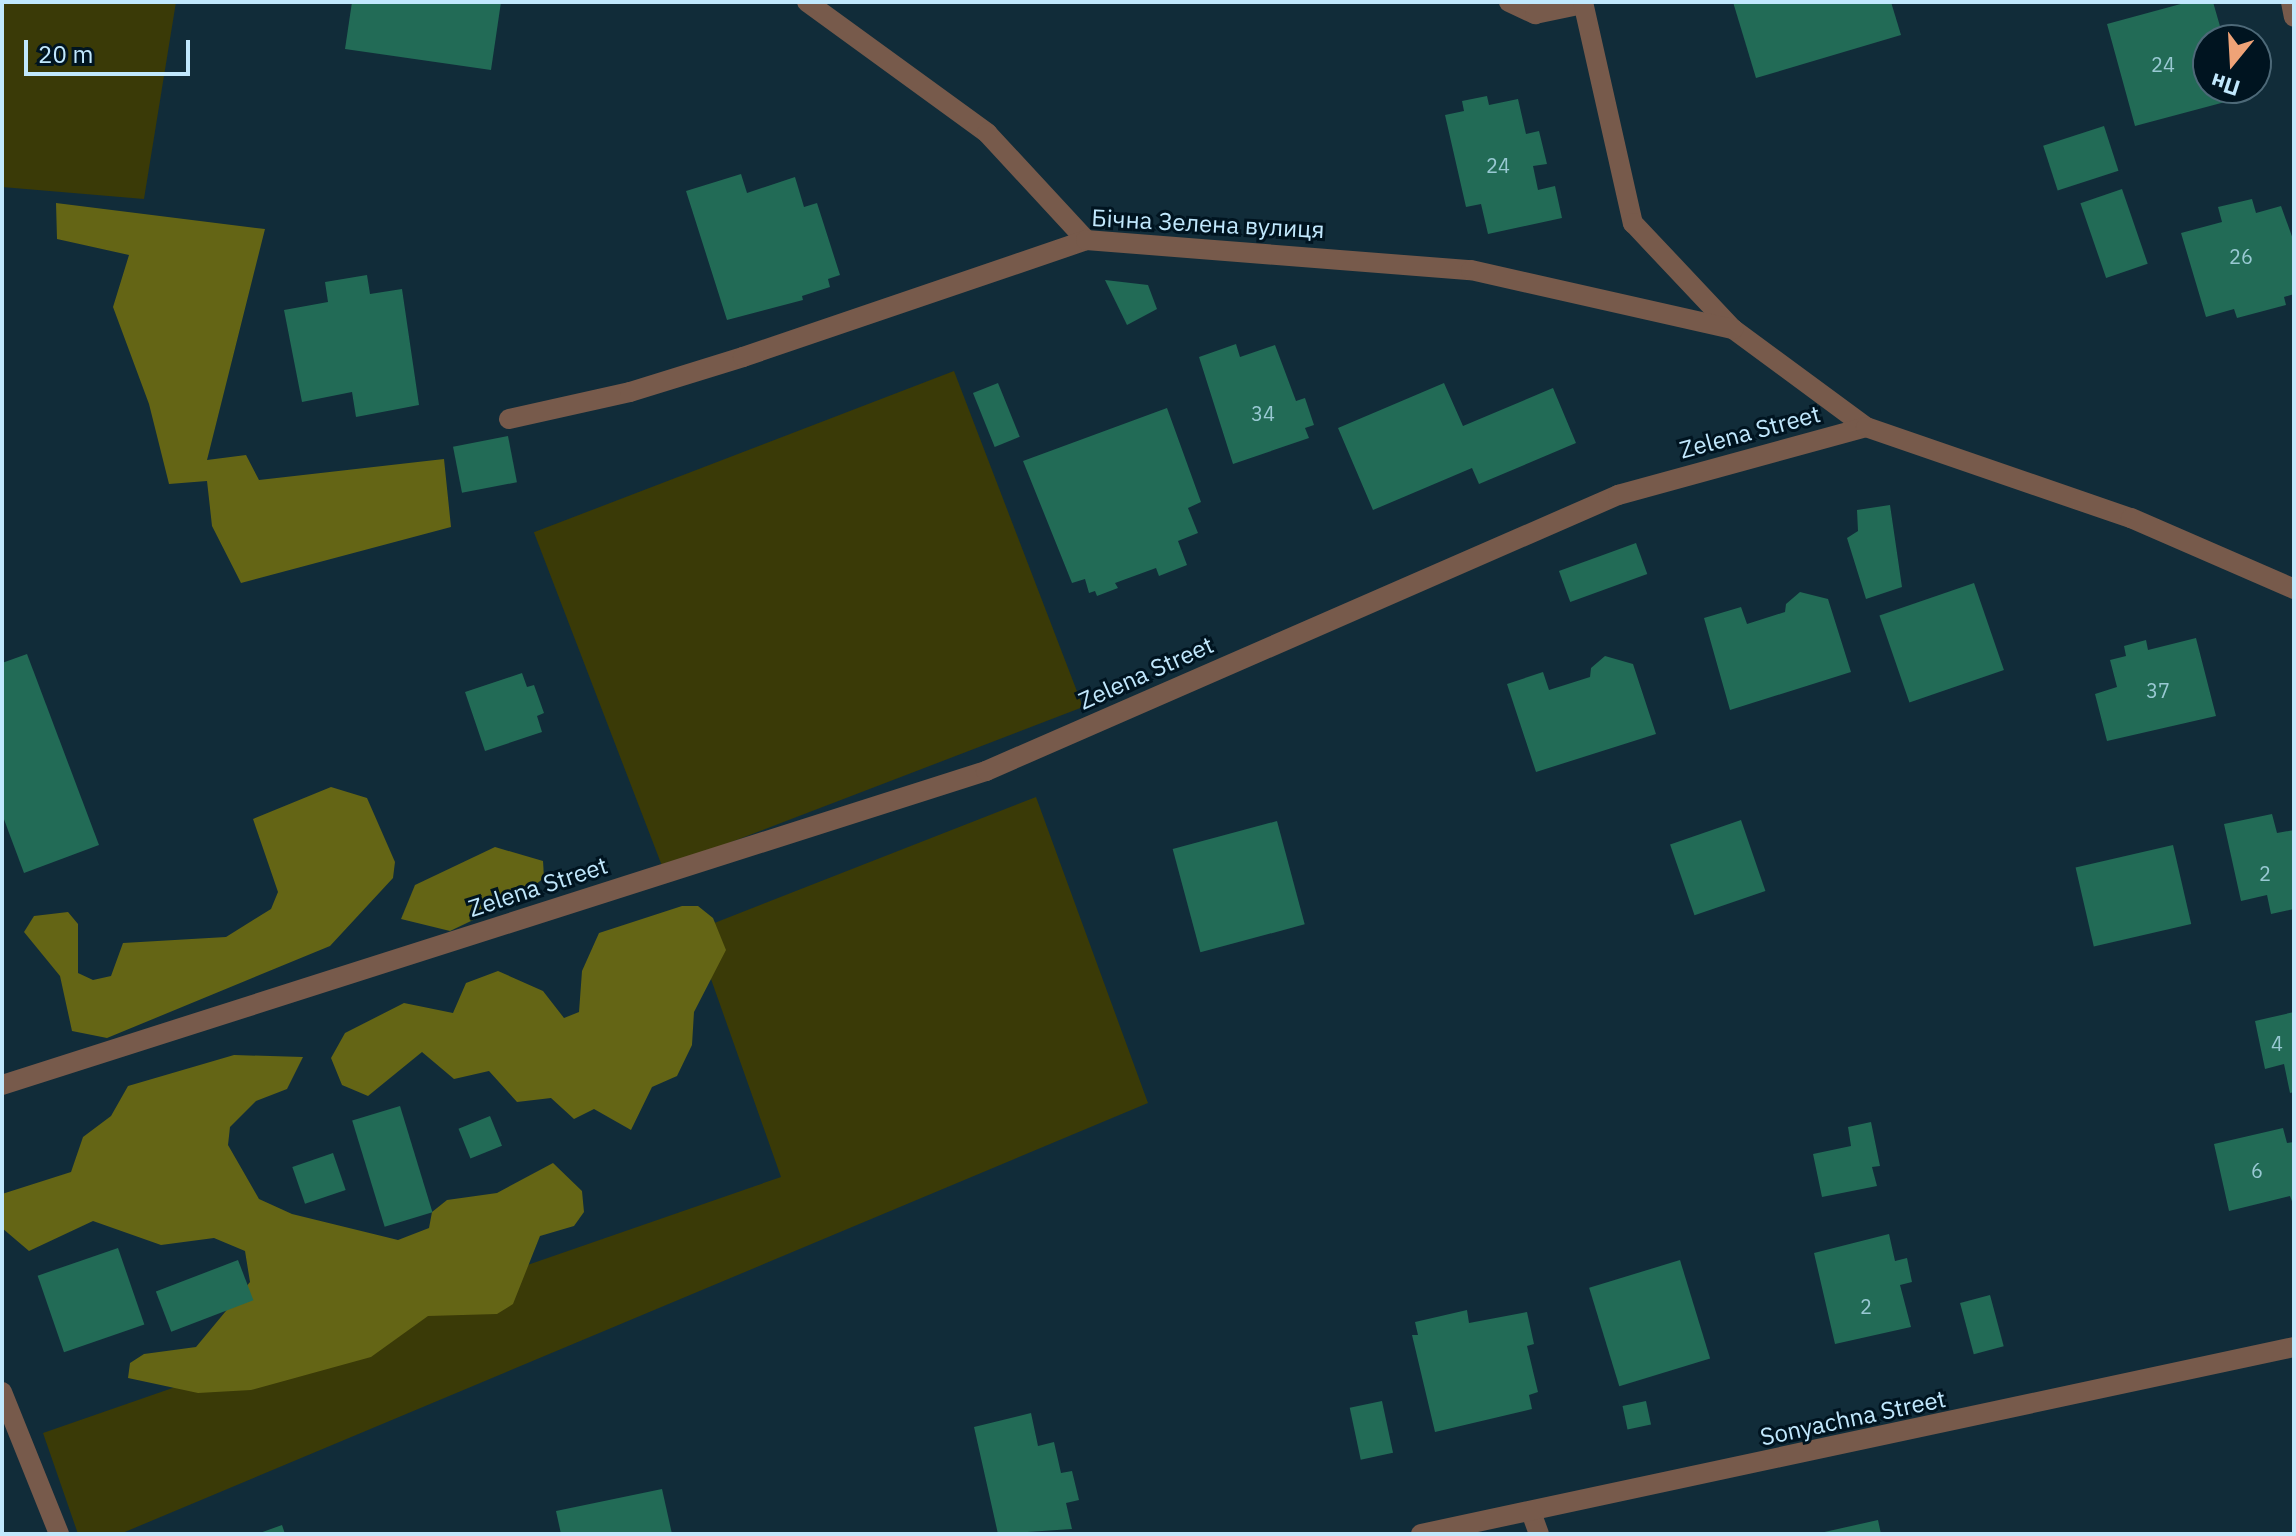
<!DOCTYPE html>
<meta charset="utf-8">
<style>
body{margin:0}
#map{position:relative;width:2296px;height:1536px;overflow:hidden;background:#112c39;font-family:"IBM Plex Sans",sans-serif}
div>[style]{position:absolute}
.green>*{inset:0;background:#3a3a07;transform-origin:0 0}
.forest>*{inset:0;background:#646515}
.building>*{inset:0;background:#226b56;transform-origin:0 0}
.minor>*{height:20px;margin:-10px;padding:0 10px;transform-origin:10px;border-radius:10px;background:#775a4b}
span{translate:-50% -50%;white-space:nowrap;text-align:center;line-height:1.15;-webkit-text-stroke:6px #001420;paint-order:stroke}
.number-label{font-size:20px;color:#99c9d3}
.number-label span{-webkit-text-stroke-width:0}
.street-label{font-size:24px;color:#c1e8fd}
.frame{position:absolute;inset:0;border:4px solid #c1e8fd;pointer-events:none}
.north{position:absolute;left:2192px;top:24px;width:80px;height:80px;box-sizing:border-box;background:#001420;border:2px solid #4d6978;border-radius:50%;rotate:198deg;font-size:22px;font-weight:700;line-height:32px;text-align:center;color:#c1e8fd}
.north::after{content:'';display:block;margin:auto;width:28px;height:36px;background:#efa377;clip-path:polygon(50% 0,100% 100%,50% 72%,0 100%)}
.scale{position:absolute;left:24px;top:40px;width:166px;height:36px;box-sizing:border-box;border:4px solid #c1e8fd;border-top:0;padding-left:10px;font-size:24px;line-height:28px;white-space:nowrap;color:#c1e8fd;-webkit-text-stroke:6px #001420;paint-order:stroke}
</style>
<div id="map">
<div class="green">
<div style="clip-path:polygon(2px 2px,176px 2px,144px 199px,2px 187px)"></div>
<div style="left:954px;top:371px;width:360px;height:450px;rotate:69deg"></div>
<div style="clip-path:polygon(1036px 797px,1148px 1103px,120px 1534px,78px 1534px,43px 1433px,781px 1177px,694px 931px)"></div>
</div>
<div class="forest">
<div style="clip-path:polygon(56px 203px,265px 229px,207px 460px,246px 455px,259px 480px,444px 459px,451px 527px,241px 583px,212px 526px,207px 481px,169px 484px,149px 404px,113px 307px,129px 255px,57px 239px)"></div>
<div style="clip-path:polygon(331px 787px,367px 798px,395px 862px,393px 878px,330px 946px,107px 1038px,72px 1031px,60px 976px,24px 932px,34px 916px,68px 912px,78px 924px,78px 973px,93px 980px,111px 976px,123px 943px,226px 937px,271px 909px,278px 892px,253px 819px)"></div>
<div style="clip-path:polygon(495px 847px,543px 861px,544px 878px,515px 900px,450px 931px,401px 919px,415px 885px)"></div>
<div style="clip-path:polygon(682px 906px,698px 906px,713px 918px,726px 950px,694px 1012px,692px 1045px,677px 1076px,652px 1087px,631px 1130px,594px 1109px,574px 1119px,551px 1098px,517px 1102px,489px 1071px,454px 1079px,422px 1052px,368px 1096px,342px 1085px,331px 1058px,345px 1033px,404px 1003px,453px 1013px,466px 983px,498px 971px,543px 991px,564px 1018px,579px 1012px,582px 971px,599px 933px)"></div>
<div style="clip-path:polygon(234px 1055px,303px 1057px,287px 1089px,256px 1101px,230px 1127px,228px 1145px,259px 1199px,292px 1214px,398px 1240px,429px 1228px,432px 1212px,447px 1200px,497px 1193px,553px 1163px,582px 1191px,584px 1212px,574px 1226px,540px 1236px,513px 1304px,497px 1314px,428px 1316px,371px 1357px,251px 1390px,198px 1393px,128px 1378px,130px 1363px,144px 1354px,196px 1347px,250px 1282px,245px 1251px,214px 1238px,161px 1245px,93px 1221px,29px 1251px,2px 1228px,2px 1194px,71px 1172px,83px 1137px,111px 1116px,128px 1086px)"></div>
</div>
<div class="building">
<div style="clip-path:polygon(352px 2px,501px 2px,491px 70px,345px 49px)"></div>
<div style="clip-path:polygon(1733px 2px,1891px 2px,1901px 35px,1756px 78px)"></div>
<div style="clip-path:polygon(2188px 2px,2213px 2px,2224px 40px,2208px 40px,2208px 88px,2237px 88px,2240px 98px,2135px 126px,2107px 24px)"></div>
<div style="clip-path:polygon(1487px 96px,1489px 105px,1518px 99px,1526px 134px,1539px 131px,1547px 164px,1533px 166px,1538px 190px,1555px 186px,1562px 218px,1488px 234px,1481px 204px,1466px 207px,1445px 115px,1464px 111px,1462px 101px)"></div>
<div style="left:2104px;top:126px;width:47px;height:64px;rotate:72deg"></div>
<div style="clip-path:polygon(741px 174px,747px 193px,795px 177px,804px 207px,817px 203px,840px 275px,828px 279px,830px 287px,802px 296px,803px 300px,727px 320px,686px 191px)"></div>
<div style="left:2122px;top:189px;width:79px;height:44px;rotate:71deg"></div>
<div style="clip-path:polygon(2252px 199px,2256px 213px,2281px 206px,2294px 242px,2294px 294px,2284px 297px,2286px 305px,2237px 318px,2234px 309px,2206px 317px,2181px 233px,2222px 222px,2218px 207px)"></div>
<div style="clip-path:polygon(367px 275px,370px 294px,402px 289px,419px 405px,356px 417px,352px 392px,302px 402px,284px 310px,328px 302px,325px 282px)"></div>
<div style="clip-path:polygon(1105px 280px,1148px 285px,1157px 309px,1127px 325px)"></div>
<div style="clip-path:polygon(1236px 344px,1240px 357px,1275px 345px,1296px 401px,1305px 398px,1314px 425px,1305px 428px,1309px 438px,1233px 464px,1199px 357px)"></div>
<div style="left:998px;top:383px;width:58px;height:27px;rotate:68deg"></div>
<div style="clip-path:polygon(1444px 383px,1463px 426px,1553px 388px,1576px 443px,1479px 484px,1472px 468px,1373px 510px,1338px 428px)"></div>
<div style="clip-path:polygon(1167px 408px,1201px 502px,1188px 508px,1198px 533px,1178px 541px,1187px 565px,1159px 576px,1156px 568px,1115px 583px,1118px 588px,1097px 596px,1095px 591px,1089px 593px,1085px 579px,1072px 583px,1023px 461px)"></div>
<div style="left:508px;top:436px;width:47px;height:56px;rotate:79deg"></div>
<div style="clip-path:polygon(1890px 505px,1902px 587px,1866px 599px,1847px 538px,1858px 531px,1857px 510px)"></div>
<div style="left:1636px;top:543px;width:33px;height:82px;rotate:70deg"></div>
<div style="left:1974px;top:583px;width:92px;height:100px;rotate:71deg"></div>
<div style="clip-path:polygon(1800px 592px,1828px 599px,1851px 672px,1730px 710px,1704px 618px,1741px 607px,1747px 624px,1785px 612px,1786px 604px)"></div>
<div style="clip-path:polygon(2196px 638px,2216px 716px,2107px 741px,2095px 694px,2117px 687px,2110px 660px,2126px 656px,2124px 646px,2146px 640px,2148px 650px)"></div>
<div style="clip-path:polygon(27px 654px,99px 845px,24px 873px,2px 814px,2px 663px)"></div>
<div style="clip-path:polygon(1605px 656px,1633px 664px,1656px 734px,1536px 772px,1507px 684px,1543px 672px,1549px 690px,1590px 677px,1591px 668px)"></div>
<div style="clip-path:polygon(522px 673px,527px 687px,534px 685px,544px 713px,537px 716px,542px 732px,485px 751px,465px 692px)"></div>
<div style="clip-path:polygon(2272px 814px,2277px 833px,2294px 830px,2294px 909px,2271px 914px,2267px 895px,2241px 901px,2224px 824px)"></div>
<div style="left:1741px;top:820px;width:75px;height:75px;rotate:71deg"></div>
<div style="left:1277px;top:821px;width:107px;height:108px;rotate:75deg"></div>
<div style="left:2173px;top:845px;width:81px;height:100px;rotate:77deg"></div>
<div style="clip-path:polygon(2294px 1012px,2294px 1092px,2290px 1093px,2284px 1064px,2265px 1069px,2255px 1021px)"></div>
<div style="left:400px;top:1106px;width:111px;height:50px;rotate:73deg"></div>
<div style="left:490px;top:1116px;width:32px;height:34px;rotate:68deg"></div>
<div style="clip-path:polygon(1871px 1122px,1880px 1166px,1872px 1167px,1877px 1186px,1822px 1197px,1813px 1154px,1851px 1146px,1848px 1127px)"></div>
<div style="clip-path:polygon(2283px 1128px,2287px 1143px,2294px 1142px,2294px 1207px,2290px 1196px,2229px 1211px,2214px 1144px)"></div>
<div style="left:333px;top:1153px;width:39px;height:43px;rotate:71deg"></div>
<div style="clip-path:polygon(1889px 1234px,1895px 1261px,1907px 1258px,1912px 1282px,1900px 1285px,1911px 1327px,1835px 1344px,1814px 1253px)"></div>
<div style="left:118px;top:1248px;width:81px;height:85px;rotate:71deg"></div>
<div style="left:238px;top:1260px;width:43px;height:88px;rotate:69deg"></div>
<div style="left:1680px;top:1260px;width:103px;height:95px;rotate:73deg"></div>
<div style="left:1990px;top:1295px;width:53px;height:31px;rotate:75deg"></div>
<div style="clip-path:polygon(1467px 1310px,1469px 1323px,1527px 1312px,1534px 1344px,1527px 1346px,1538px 1392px,1529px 1395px,1532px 1409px,1435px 1432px,1412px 1335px,1418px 1335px,1415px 1322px)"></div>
<div style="left:1382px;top:1401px;width:53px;height:33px;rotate:78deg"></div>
<div style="left:1646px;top:1401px;width:24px;height:24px;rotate:78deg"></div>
<div style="clip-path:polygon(1031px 1413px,1038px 1446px,1054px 1442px,1061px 1473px,1072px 1471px,1079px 1500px,1066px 1503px,1072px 1529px,998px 1534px,974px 1427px)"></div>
<div style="clip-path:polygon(662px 1489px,672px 1534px,561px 1534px,556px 1511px)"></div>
<div style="clip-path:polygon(1878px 1520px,1881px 1534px,1820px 1534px,1820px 1533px)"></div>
<div style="clip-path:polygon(282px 1525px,285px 1534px,257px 1534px)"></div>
</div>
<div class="minor">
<div style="left:807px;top:2px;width:223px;rotate:36deg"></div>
<div style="left:987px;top:133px;width:146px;rotate:47.2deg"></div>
<div style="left:1509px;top:2px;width:29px;rotate:25deg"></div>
<div style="left:1535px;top:14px;width:49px;rotate:-11.8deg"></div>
<div style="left:1583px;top:2px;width:227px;rotate:77.3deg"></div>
<div style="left:1633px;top:223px;width:146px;rotate:46.7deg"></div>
<div style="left:1733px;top:329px;width:165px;rotate:36.4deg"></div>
<div style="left:2291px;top:2px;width:15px;rotate:79deg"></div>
<div style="left:509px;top:419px;width:124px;rotate:-12.6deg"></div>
<div style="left:630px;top:392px;width:118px;rotate:-17.2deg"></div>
<div style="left:743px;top:357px;width:362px;rotate:-18.8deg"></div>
<div style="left:1086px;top:240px;width:386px;rotate:4.5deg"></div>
<div style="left:1471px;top:270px;width:269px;rotate:12.7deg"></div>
<div style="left:2px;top:1085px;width:1033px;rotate:-17.7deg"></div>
<div style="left:986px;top:771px;width:690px;rotate:-23.59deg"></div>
<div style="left:1618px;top:495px;width:257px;rotate:-15.3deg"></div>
<div style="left:1866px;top:427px;width:280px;rotate:19deg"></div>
<div style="left:2131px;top:518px;width:178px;rotate:23.5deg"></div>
<div style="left:2px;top:1392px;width:153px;rotate:68.1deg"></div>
<div style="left:1531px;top:1512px;width:23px;rotate:70deg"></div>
<div style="left:1421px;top:1534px;width:893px;rotate:-12.09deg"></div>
</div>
<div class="number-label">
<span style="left:2163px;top:64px">24</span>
<span style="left:1498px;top:165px">24</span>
<span style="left:2241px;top:256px">26</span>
<span style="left:1263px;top:413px">34</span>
<span style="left:2158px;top:690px">37</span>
<span style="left:2265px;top:873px">2</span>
<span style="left:2277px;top:1043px">4</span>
<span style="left:2257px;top:1170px">6</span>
<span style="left:1866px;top:1306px">2</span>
</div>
<div class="street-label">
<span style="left:1208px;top:224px;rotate:3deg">Бічна Зелена вулиця</span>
<span style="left:1750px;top:432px;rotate:-15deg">Zelena Street</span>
<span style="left:1146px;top:673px;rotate:-24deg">Zelena Street</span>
<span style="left:538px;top:887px;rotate:-18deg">Zelena Street</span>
<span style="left:1853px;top:1418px;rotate:-12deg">Sonyachna Street</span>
</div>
<div class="frame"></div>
<div class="north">Пн</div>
<div class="scale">20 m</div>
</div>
